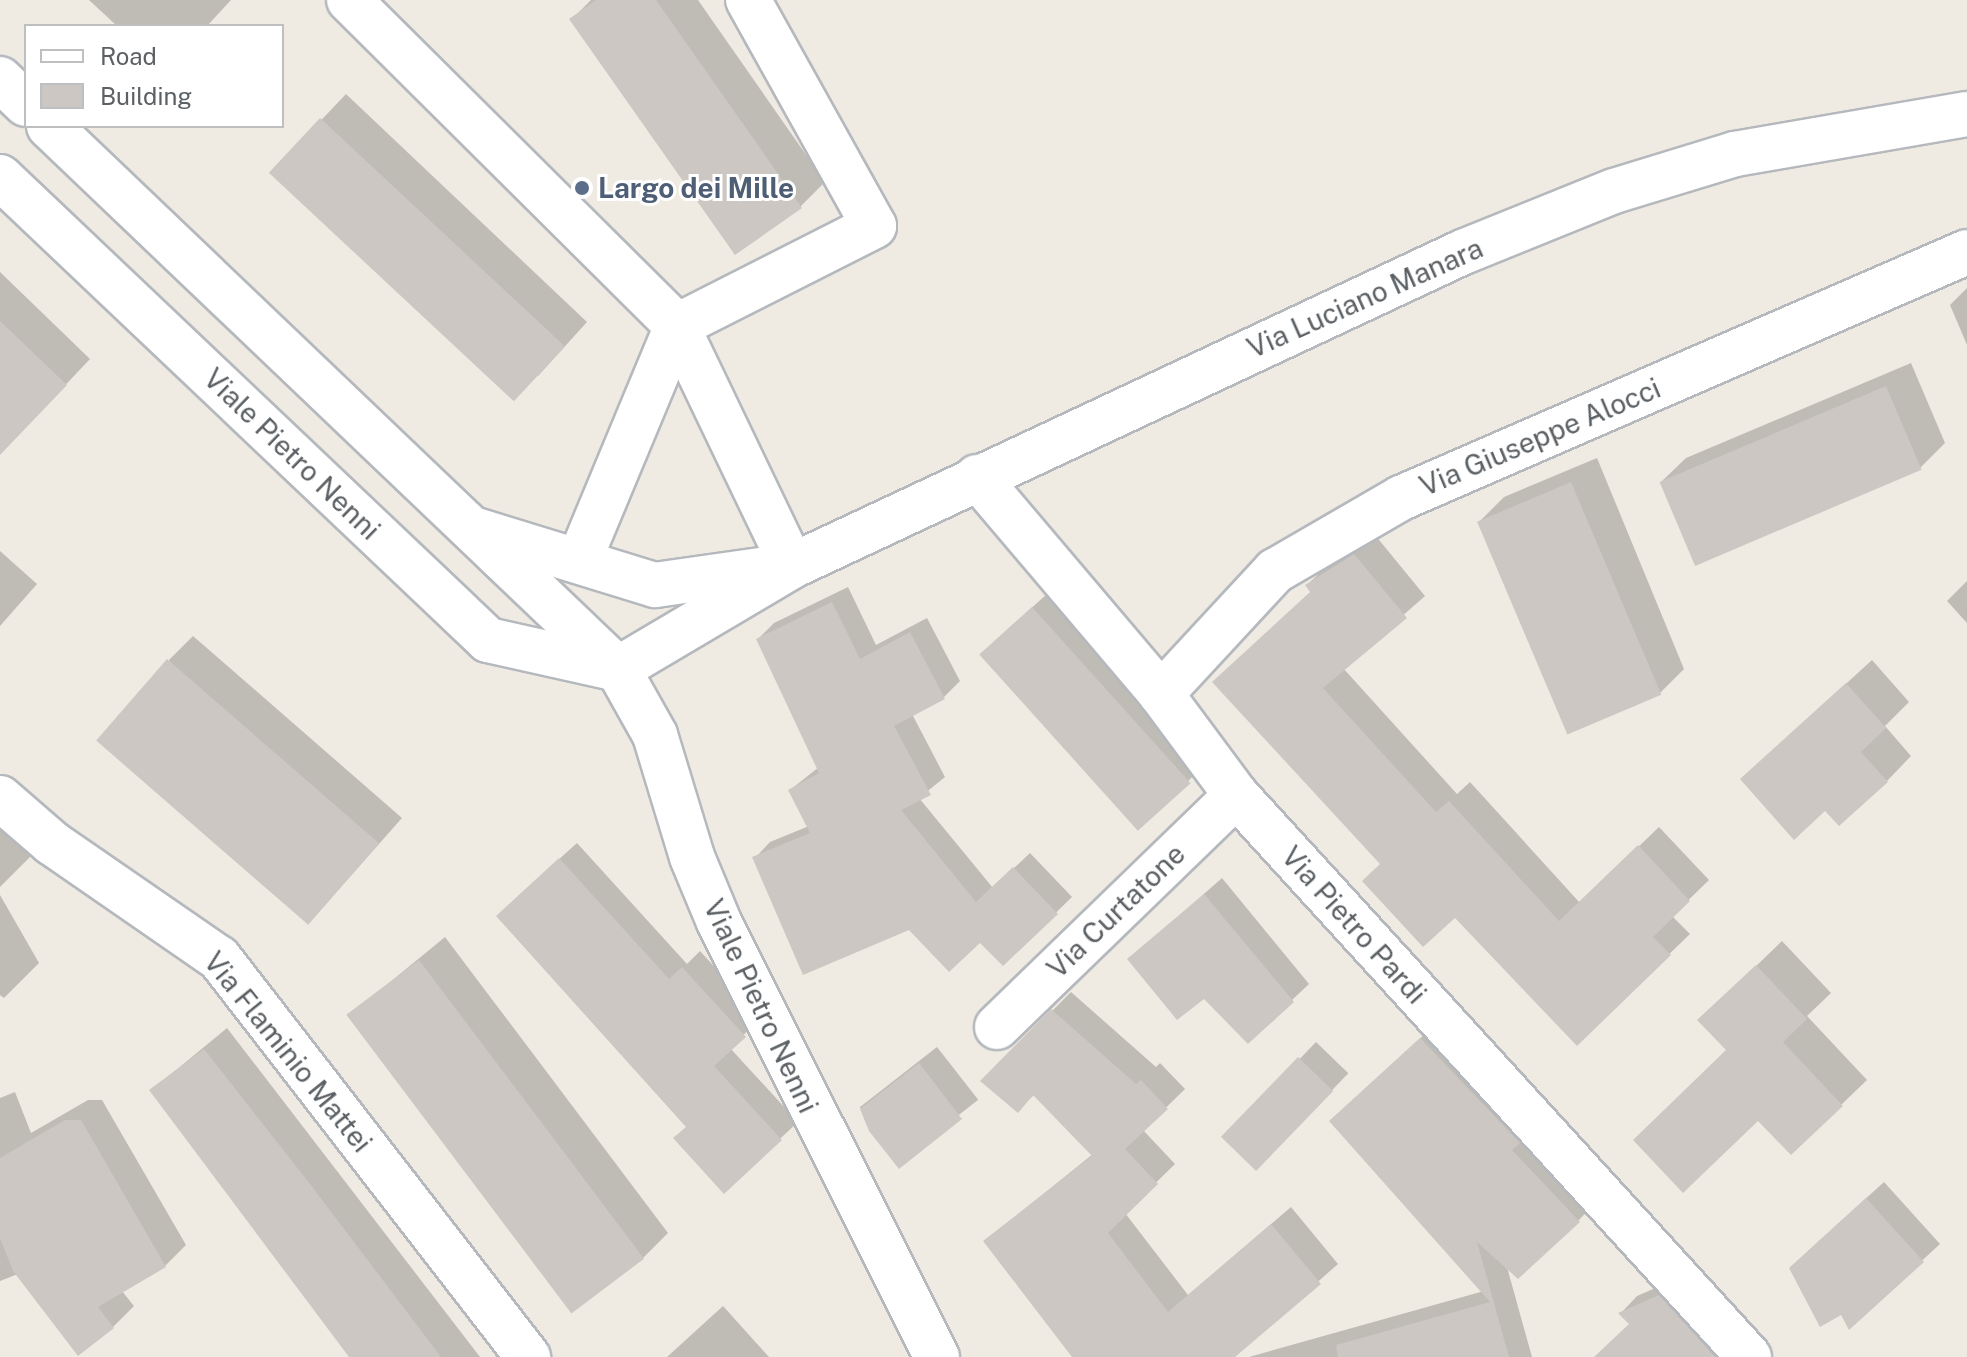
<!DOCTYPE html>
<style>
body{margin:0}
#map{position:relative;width:1967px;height:1357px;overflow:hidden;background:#efebe3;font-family:"Public Sans",sans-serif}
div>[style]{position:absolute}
.shadow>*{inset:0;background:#0003;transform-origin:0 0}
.building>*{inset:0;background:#ccc7c2;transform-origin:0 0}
.roads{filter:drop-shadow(2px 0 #b5b9be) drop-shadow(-2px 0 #b5b9be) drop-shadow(0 2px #b5b9be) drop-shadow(0 -2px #b5b9be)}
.minor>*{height:44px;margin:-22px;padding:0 22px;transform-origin:22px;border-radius:22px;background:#fff}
.dots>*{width:22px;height:22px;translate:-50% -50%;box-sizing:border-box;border:4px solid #fff;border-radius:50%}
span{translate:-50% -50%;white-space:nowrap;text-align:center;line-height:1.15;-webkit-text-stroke:6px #fff;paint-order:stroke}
.service-label{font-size:28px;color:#4e5e75;font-weight:700}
.left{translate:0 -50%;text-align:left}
.street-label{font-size:28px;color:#5b6064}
.legend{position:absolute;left:24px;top:24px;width:260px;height:104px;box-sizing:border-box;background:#fff;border:2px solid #bdbfc1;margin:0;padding:10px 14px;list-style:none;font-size:24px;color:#5b6064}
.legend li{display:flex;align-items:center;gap:16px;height:40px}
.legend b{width:40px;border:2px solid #bdbfc1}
</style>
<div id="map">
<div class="shadow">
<div style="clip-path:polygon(89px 0,231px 0,207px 26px,117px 26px)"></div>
<div style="clip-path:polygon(591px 0,698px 0,825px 182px,800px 207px,572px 19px)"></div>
<div style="clip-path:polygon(346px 94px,587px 322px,538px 376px,272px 172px)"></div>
<div style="clip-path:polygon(0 272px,90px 359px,37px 415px,0 428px)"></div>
<div style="clip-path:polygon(1967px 288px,1967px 345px,1950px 305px)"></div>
<div style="clip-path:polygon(1911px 363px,1945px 443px,1920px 468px,1661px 482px,1686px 458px)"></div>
<div style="clip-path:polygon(1597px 458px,1684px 669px,1659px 694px,1479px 522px,1504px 497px)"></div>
<div style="clip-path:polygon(1375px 535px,1425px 596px,1343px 668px,1457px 794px,1470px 782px,1580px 903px,1659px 827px,1709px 880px,1672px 916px,1690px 934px,1577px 1043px,1455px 915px,1382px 863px,1215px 682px,1312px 591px,1307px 585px,1327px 566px)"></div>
<div style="clip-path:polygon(0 551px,37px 584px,0 626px)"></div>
<div style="clip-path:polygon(1967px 581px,1967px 623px,1947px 601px)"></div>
<div style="clip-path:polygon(1058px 584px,1212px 758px,1187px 782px,1007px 630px)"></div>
<div style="clip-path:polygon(848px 587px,876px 645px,927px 618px,960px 681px,944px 697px,912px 714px,945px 777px,919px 798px,993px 888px,1030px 853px,1072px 897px,1003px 964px,980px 940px,910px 928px,755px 858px,770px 842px,809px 826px,790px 790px,819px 767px,758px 639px,774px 623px)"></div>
<div style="clip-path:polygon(193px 636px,402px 818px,309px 923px,169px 660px)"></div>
<div style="clip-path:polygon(1872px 660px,1909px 702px,1885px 726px,1911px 756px,1887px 781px,1826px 809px,1742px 779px)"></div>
<div style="clip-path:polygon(0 829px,31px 856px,0 887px)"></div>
<div style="clip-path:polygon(577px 843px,687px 964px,700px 951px,761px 1018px,730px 1048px,798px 1122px,724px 1191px,688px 1126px,515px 899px)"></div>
<div style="clip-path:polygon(1222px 878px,1309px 984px,1292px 1000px,1204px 996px,1130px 959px)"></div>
<div style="clip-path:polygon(0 895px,39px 963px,4px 998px,0 995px)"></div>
<div style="clip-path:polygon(445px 937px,668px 1233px,643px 1258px,350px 1015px)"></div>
<div style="clip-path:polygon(1782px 941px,1831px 993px,1807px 1016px,1867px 1080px,1791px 1153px,1728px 1050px,1725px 996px)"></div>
<div style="clip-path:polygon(1071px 992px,1156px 1067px,1160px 1063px,1185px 1089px,1143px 1130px,1175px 1164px,1125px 1213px,1188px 1295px,1291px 1207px,1338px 1264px,1232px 1357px,1074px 1357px,985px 1241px,1093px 1154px,1035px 1094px,1018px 1110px,983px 1080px)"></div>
<div style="clip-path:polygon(1439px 1021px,1596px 1202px,1578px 1221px,1507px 1267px,1532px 1357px,1249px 1357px,1484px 1291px,1350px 1103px)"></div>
<div style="clip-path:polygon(227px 1028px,480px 1357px,352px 1357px,152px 1090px)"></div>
<div style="left:1316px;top:1042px;width:45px;height:133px;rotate:44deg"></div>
<div style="left:937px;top:1047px;width:67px;height:98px;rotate:52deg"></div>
<div style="clip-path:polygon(15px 1092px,31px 1133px,88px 1100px,102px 1100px,186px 1245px,165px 1266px,122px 1291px,134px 1306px,113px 1327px,18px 1274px,0 1281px,0 1098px)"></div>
<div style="clip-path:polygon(1884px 1182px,1940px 1244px,1850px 1327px,1808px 1251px)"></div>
<div style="clip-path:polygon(1676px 1279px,1732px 1340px,1714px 1357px,1608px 1357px,1631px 1324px,1621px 1313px,1637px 1296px)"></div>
<div style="clip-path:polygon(723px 1306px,769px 1357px,667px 1357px)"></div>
</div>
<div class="building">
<div style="clip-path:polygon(596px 0,656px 0,802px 208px,735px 255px,569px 19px)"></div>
<div style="left:320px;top:118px;width:335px;height:75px;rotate:43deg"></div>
<div style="clip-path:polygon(0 321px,67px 385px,0 455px)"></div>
<div style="left:1886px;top:386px;width:91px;height:246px;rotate:67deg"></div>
<div style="left:1571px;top:482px;width:231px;height:102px;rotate:67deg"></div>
<div style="clip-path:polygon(1354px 554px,1407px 618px,1323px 688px,1436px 812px,1449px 801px,1559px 921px,1638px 845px,1690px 901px,1653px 937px,1671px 955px,1577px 1046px,1455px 918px,1423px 947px,1362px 881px,1380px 864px,1212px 682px,1310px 592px,1305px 585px)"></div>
<div style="clip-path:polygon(832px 602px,860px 659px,910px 632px,945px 699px,894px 726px,931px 795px,901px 810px,976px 902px,1013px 867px,1058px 914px,1003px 966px,980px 943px,949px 972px,909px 930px,803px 975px,752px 857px,810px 833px,788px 790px,819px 773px,756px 639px)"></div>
<div style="left:1032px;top:607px;width:237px;height:71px;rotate:48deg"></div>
<div style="left:167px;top:659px;width:281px;height:108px;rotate:41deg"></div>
<div style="clip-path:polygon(1846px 683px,1886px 728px,1861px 752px,1888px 782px,1839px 826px,1825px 811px,1794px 840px,1740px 779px)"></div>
<div style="clip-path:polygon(559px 858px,669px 979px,682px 967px,746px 1037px,714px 1066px,782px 1140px,724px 1194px,673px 1138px,686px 1127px,496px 916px)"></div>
<div style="clip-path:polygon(1204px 894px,1294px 1002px,1248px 1044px,1204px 999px,1177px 1020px,1127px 959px)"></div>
<div style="left:419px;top:960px;width:374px;height:91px;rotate:53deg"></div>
<div style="clip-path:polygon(1756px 965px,1807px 1019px,1783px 1042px,1843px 1106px,1791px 1155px,1758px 1121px,1683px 1193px,1633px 1140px,1726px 1050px,1697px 1020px)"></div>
<div style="clip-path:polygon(1051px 1009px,1136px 1084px,1141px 1080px,1168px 1109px,1125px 1149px,1158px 1184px,1108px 1233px,1168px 1312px,1271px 1224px,1321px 1284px,1235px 1357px,1072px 1357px,983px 1241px,1092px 1156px,1033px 1095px,1018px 1113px,980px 1081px)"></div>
<div style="clip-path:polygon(1420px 1038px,1520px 1143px,1512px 1150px,1580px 1222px,1518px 1279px,1477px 1242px,1509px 1357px,1338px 1357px,1336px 1345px,1490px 1302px,1329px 1121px)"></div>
<div style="clip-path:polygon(204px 1049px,310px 1184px,441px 1357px,349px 1357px,149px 1090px)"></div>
<div style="left:1298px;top:1057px;width:49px;height:111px;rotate:44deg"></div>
<div style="clip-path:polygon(919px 1063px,962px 1119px,899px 1169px,869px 1131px,860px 1109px)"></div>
<div style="clip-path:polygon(65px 1120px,81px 1120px,166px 1267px,98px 1307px,114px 1328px,78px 1356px,13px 1271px,0 1238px,0 1158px)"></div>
<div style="clip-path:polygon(1866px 1198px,1924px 1262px,1849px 1330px,1841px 1315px,1820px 1327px,1789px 1268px)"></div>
<div style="clip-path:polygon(1659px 1295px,1715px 1357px,1594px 1357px,1629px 1324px,1618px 1313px)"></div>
</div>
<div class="roads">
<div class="minor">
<div style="left:349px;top:0;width:462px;rotate:44.8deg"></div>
<div style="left:677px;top:326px;width:266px;rotate:64.4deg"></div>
<div style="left:0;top:79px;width:36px;rotate:44deg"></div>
<div style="left:49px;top:126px;width:787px;rotate:43.66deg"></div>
<div style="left:618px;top:669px;width:76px;rotate:60.7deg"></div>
<div style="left:655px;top:735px;width:127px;rotate:73.1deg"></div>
<div style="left:692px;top:857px;width:70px;rotate:67.4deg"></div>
<div style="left:719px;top:922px;width:487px;rotate:63.4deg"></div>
<div style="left:0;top:177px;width:673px;rotate:43.49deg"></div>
<div style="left:488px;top:640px;width:133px;rotate:12.6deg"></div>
<div style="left:977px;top:477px;width:285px;rotate:49.7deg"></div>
<div style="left:1161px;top:694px;width:126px;rotate:53.4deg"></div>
<div style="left:1236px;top:795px;width:761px;rotate:47.61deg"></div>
<div style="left:476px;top:530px;width:187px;rotate:17.1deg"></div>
<div style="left:655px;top:585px;width:120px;rotate:-8.1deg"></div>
<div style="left:579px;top:561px;width:255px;rotate:-67.4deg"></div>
<div style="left:677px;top:326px;width:221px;rotate:-26.9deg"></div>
<div style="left:874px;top:226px;width:259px;rotate:-119.1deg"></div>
<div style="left:618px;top:669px;width:202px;rotate:-30.6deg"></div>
<div style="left:792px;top:566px;width:741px;rotate:-25.08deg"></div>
<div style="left:1463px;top:252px;width:163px;rotate:-22deg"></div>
<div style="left:1614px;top:191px;width:127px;rotate:-17deg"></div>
<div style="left:1735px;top:154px;width:235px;rotate:-9.8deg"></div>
<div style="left:1161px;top:694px;width:168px;rotate:-47.2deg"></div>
<div style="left:1275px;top:571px;width:146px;rotate:-30.1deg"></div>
<div style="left:1401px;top:498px;width:617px;rotate:-23.49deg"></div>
<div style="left:0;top:798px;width:69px;rotate:40.9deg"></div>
<div style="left:52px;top:843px;width:203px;rotate:34.6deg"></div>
<div style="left:219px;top:958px;width:505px;rotate:52.24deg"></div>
<div style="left:997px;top:1027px;width:333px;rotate:-44.1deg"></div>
</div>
</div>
<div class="dots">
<div style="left:582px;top:188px;background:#5c6f8a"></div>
</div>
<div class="service-label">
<span class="left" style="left:598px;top:188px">Largo dei Mille</span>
</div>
<div class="street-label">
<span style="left:1365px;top:298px;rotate:-24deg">Via Luciano Manara</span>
<span style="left:1540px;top:437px;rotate:-23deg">Via Giuseppe Alocci</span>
<span style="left:292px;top:454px;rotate:44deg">Viale Pietro Nenni</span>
<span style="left:1116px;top:911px;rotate:-44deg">Via Curtatone</span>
<span style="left:1354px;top:925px;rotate:48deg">Via Pietro Pardi</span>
<span style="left:761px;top:1006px;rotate:65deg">Viale Pietro Nenni</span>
<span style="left:288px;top:1052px;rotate:51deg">Via Flaminio Mattei</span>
</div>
<ul class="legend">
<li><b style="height:10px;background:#fff"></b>Road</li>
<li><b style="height:22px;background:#ccc7c2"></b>Building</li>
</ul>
</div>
